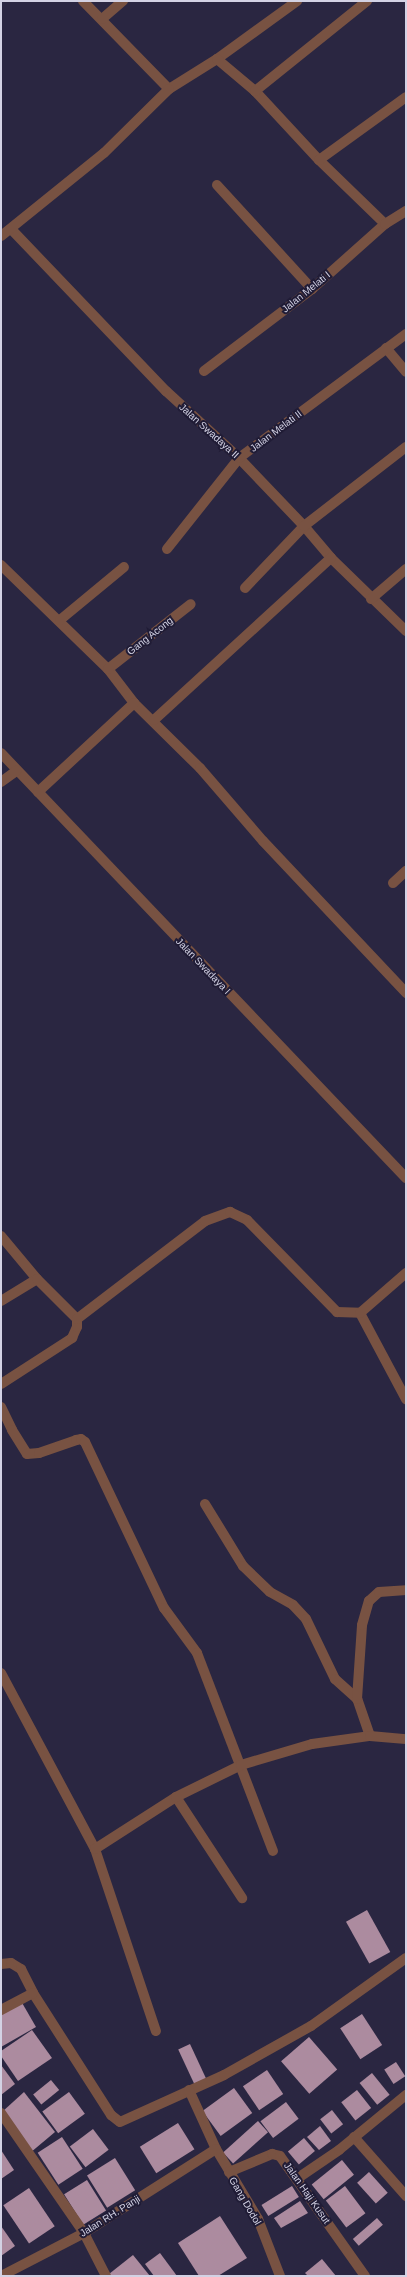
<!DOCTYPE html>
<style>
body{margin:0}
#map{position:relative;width:407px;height:2277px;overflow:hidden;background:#2a2641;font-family:Helvetica,sans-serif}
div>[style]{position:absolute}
.building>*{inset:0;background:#ac8b9f;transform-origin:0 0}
.minor>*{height:10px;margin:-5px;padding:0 5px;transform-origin:5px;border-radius:5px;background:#785242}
span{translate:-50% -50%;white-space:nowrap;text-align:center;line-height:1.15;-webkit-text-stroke:4px #201c36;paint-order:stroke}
.street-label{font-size:10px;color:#d3d2e4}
.frame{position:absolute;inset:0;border:2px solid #d3d2e4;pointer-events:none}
</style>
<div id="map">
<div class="building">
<div style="left:367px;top:1910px;width:48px;height:24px;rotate:61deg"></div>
<div style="clip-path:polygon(21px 2001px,36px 2027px,1px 2047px,1px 2012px)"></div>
<div style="left:362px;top:2014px;width:37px;height:26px;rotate:57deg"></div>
<div style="clip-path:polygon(32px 2030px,52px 2058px,18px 2081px,1px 2056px,1px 2051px)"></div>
<div style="left:309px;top:2037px;width:43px;height:37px;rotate:49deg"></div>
<div style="left:190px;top:2044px;width:38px;height:13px;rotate:65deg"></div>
<div style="left:396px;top:2062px;width:17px;height:14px;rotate:57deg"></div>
<div style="clip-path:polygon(1px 2065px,15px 2084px,1px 2095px)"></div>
<div style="left:267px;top:2070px;width:29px;height:29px;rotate:56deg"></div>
<div style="left:372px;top:2073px;width:28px;height:16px;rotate:51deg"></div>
<div style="left:51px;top:2080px;width:13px;height:23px;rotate:51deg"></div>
<div style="left:234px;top:2088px;width:31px;height:39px;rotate:54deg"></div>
<div style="left:357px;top:2090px;width:23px;height:20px;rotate:52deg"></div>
<div style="clip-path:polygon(24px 2092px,55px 2132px,30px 2153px,2px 2112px)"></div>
<div style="left:69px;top:2092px;width:27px;height:33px;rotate:54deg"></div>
<div style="left:286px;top:2102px;width:21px;height:32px;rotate:53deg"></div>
<div style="left:332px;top:2110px;width:18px;height:15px;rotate:52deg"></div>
<div style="left:258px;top:2121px;width:15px;height:47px;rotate:48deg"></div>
<div style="left:178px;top:2123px;width:31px;height:45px;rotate:58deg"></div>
<div style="clip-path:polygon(320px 2126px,331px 2141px,319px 2150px,307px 2137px)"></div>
<div style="left:93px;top:2129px;width:26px;height:29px;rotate:53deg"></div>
<div style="left:62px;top:2137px;width:38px;height:29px;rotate:57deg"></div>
<div style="left:304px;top:2138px;width:17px;height:21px;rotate:50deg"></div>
<div style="clip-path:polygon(1px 2150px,14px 2170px,1px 2179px)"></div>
<div style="left:115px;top:2158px;width:38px;height:33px;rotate:58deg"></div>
<div style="left:342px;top:2160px;width:19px;height:39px;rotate:51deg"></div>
<div style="left:369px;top:2172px;width:28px;height:16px;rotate:48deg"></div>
<div style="left:87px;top:2180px;width:36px;height:27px;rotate:58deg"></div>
<div style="left:292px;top:2186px;width:13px;height:36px;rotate:58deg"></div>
<div style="left:345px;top:2186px;width:34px;height:24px;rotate:53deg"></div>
<div style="left:29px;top:2188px;width:46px;height:31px;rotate:56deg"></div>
<div style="clip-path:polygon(300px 2201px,308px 2213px,281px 2228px,274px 2218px)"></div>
<div style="clip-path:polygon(220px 2216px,247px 2258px,218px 2276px,199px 2276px,178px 2243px)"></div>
<div style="left:377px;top:2218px;width:9px;height:32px;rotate:49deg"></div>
<div style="clip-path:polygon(1px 2226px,15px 2246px,1px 2256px)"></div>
<div style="clip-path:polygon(160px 2253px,177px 2276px,154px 2276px,145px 2264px)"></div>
<div style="clip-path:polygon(133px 2255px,150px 2276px,112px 2276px,109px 2274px)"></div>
<div style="clip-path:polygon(322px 2259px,336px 2276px,308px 2276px,305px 2273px)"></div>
</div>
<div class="minor">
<div style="left:83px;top:1px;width:123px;rotate:45.7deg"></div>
<div style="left:169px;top:89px;width:57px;rotate:-32deg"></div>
<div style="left:217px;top:59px;width:99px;rotate:-35.9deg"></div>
<div style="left:102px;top:19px;width:28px;rotate:-41deg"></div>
<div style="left:217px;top:59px;width:50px;rotate:40.1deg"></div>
<div style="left:255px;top:91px;width:94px;rotate:47.2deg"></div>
<div style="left:319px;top:160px;width:92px;rotate:44.1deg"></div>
<div style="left:255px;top:91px;width:144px;rotate:-38.8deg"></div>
<div style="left:319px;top:160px;width:107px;rotate:-35.9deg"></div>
<div style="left:217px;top:185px;width:141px;rotate:47.6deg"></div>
<div style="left:12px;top:230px;width:223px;rotate:46.3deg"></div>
<div style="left:166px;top:391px;width:99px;rotate:42.5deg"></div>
<div style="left:239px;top:458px;width:94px;rotate:46.3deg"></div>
<div style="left:304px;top:526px;width:42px;rotate:49.8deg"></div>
<div style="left:331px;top:558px;width:105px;rotate:44.2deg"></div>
<div style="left:1px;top:236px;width:132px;rotate:-38.9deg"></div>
<div style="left:104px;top:153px;width:91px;rotate:-44.6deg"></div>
<div style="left:386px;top:348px;width:31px;rotate:50deg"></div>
<div style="left:204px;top:371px;width:136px;rotate:-37.2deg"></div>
<div style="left:312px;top:289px;width:98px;rotate:-41.7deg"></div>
<div style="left:385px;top:224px;width:25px;rotate:-32deg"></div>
<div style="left:167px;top:549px;width:116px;rotate:-51.6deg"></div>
<div style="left:239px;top:458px;width:208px;rotate:-36.6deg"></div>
<div style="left:1px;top:565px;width:149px;rotate:44.2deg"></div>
<div style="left:108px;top:669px;width:43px;rotate:52.6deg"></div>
<div style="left:134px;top:703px;width:93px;rotate:44.6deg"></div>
<div style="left:200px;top:768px;width:96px;rotate:49.2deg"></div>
<div style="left:263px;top:841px;width:209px;rotate:46.7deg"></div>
<div style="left:245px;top:588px;width:86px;rotate:-46.4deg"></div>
<div style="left:304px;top:526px;width:129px;rotate:-37.8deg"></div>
<div style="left:371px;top:599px;width:46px;rotate:-40.6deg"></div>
<div style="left:60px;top:620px;width:83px;rotate:-39.6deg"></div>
<div style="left:108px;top:669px;width:105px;rotate:-38.1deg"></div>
<div style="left:154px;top:720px;width:240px;rotate:-42.5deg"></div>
<div style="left:1px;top:753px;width:587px;rotate:46.38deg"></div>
<div style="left:1px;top:782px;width:19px;rotate:-36deg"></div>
<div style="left:38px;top:792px;width:131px;rotate:-42.8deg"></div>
<div style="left:393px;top:883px;width:18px;rotate:-43deg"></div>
<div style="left:1px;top:1236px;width:56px;rotate:50.1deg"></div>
<div style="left:1px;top:1301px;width:42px;rotate:-31.4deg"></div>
<div style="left:37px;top:1279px;width:57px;rotate:45deg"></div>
<div style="left:360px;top:1313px;width:98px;rotate:61.9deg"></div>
<div style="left:1px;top:1384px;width:85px;rotate:-32.9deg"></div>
<div style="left:72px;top:1338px;width:12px;rotate:-66deg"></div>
<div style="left:77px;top:1327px;width:8px;rotate:-90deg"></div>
<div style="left:77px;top:1319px;width:161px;rotate:-37.4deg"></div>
<div style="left:205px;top:1221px;width:27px;rotate:-20deg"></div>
<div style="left:230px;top:1212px;width:19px;rotate:25deg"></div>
<div style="left:247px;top:1220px;width:129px;rotate:45.6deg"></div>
<div style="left:337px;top:1312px;width:23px;rotate:2deg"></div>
<div style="left:360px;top:1313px;width:61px;rotate:-41deg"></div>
<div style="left:1px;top:1407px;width:25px;rotate:64deg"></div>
<div style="left:12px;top:1430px;width:28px;rotate:58deg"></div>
<div style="left:27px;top:1454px;width:12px;rotate:-5deg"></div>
<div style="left:39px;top:1453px;width:39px;rotate:-19deg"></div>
<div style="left:76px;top:1440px;width:5px;rotate:-11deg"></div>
<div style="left:81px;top:1439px;width:5px;rotate:37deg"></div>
<div style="left:85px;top:1442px;width:184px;rotate:64.6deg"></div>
<div style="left:164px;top:1608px;width:56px;rotate:53.7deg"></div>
<div style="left:197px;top:1653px;width:212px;rotate:69deg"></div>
<div style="left:205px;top:1504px;width:73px;rotate:58.5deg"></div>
<div style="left:243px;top:1566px;width:37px;rotate:44deg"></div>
<div style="left:270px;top:1592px;width:26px;rotate:29deg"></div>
<div style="left:293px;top:1605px;width:19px;rotate:47deg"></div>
<div style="left:306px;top:1619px;width:67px;rotate:64.2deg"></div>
<div style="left:335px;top:1679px;width:30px;rotate:42deg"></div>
<div style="left:1px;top:1673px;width:200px;rotate:61.9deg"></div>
<div style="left:95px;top:1849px;width:192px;rotate:71.5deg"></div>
<div style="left:370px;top:1736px;width:39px;rotate:-109deg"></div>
<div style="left:357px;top:1699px;width:74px;rotate:-86.1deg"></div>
<div style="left:362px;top:1625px;width:25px;rotate:-74deg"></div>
<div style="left:369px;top:1601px;width:13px;rotate:-42deg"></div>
<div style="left:379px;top:1592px;width:27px;rotate:-4deg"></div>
<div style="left:176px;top:1797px;width:121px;rotate:56.8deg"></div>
<div style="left:95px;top:1849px;width:96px;rotate:-32.7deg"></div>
<div style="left:176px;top:1797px;width:72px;rotate:-26.2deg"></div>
<div style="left:241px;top:1765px;width:74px;rotate:-16.5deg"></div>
<div style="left:312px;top:1744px;width:59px;rotate:-7.9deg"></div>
<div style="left:370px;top:1736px;width:36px;rotate:5deg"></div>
<div style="left:1px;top:1964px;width:10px;rotate:-6deg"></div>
<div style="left:11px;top:1963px;width:12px;rotate:31deg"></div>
<div style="left:21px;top:1969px;width:27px;rotate:63deg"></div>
<div style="left:33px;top:1993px;width:145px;rotate:57.4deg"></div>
<div style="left:111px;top:2115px;width:11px;rotate:38deg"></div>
<div style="left:120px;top:2122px;width:114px;rotate:-24.3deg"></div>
<div style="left:224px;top:2075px;width:100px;rotate:-29.4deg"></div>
<div style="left:311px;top:2026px;width:117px;rotate:-35.6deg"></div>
<div style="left:1px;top:2010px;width:36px;rotate:-28deg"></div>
<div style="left:189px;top:2090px;width:65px;rotate:65.4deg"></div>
<div style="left:216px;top:2149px;width:82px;rotate:59deg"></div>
<div style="left:258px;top:2219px;width:61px;rotate:68.9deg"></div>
<div style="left:1px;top:2113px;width:146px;rotate:55.3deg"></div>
<div style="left:84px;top:2233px;width:48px;rotate:62.9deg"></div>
<div style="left:354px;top:2137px;width:79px;rotate:48.6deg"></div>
<div style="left:229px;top:2172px;width:47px;rotate:-22.7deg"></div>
<div style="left:272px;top:2154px;width:8px;rotate:14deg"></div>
<div style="left:280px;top:2156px;width:147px;rotate:54.7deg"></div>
<div style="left:298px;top:2178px;width:50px;rotate:-34.3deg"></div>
<div style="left:339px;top:2150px;width:87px;rotate:-39.4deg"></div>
<div style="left:1px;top:2276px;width:93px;rotate:-27.4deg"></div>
<div style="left:84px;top:2233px;width:156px;rotate:-32.5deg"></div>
</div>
<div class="street-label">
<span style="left:306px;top:292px;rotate:-39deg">Jalan Melati I</span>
<span style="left:209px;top:431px;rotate:42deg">Jalan Swadaya II</span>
<span style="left:276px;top:431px;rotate:-37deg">Jalan Melati II</span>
<span style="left:150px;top:636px;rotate:-38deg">Gang Acong</span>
<span style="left:203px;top:966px;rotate:46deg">Jalan Swadaya I</span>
<span style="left:307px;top:2193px;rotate:55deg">Jalan Haji Kusut</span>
<span style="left:245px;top:2201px;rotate:60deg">Gang Dodol</span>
<span style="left:110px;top:2216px;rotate:-32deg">Jalan RH. Panji</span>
</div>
<div class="frame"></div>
</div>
